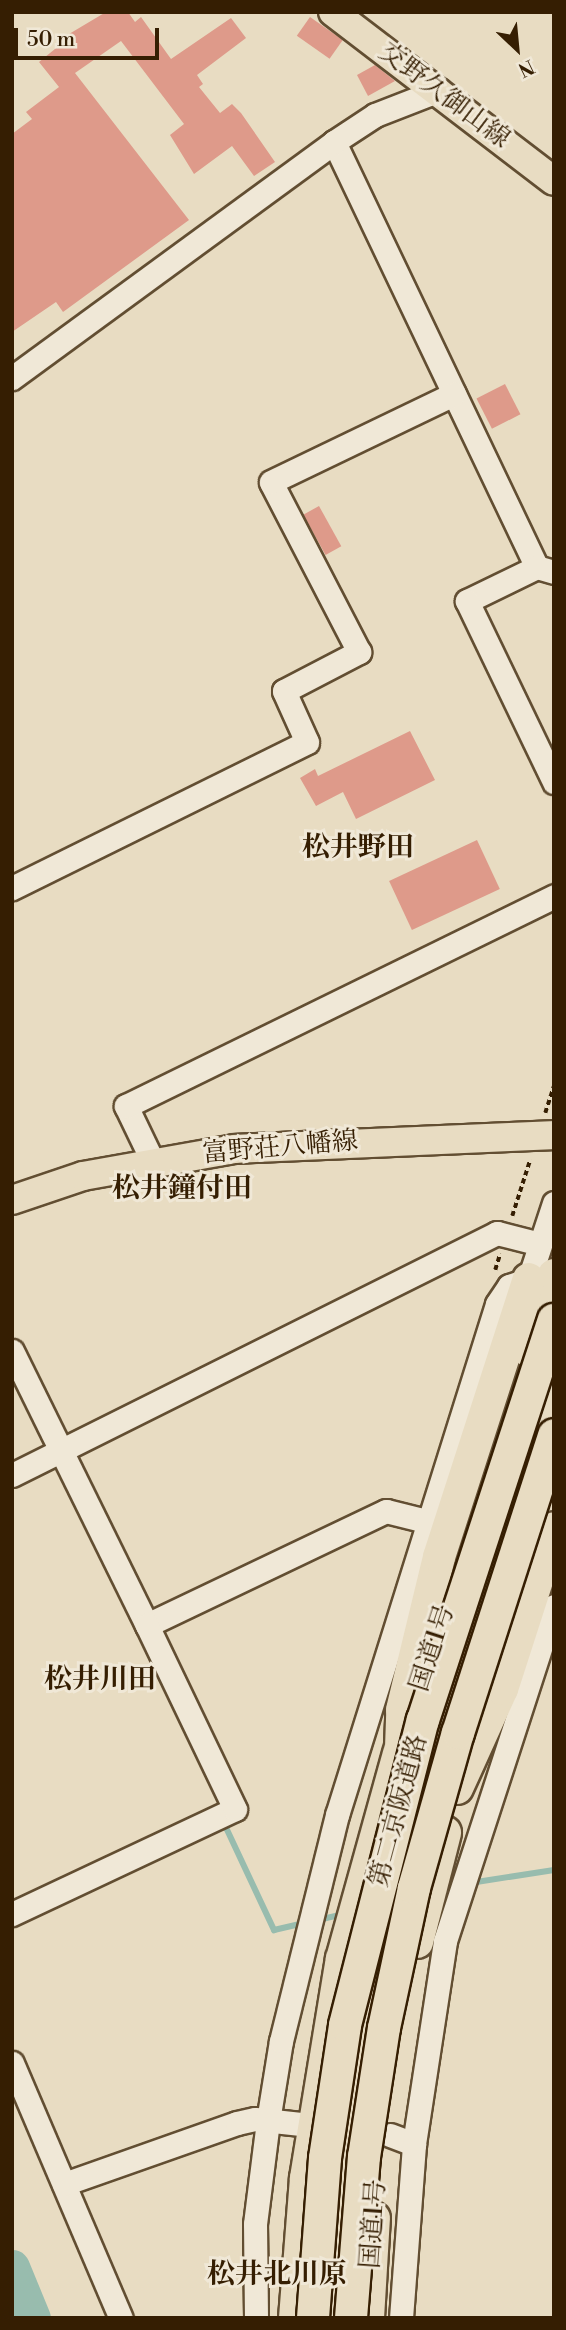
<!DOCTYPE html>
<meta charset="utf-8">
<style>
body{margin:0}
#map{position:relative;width:566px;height:2330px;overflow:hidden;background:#e8dcc2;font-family:"Libre Bodoni","Noto Serif JP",serif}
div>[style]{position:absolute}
.stream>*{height:6px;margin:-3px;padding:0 3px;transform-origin:3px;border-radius:3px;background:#98bcae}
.river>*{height:35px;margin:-17.5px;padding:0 17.5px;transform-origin:17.5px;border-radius:17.5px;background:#98bcae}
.building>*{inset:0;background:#de9a8a;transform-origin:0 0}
.minor-tunnel>*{height:23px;margin-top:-11.5px;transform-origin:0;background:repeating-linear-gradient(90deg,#c4b69c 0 23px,transparent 0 34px)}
.path>*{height:3.5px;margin-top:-1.75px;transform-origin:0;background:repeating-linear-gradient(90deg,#351e02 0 5px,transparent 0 8.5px)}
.roads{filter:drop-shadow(2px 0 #624e32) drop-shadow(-2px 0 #624e32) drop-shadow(0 2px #624e32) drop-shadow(0 -2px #624e32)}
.minor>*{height:23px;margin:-11.5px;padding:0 11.5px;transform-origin:11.5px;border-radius:11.5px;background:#f0e8d7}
.major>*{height:28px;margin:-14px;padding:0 14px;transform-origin:14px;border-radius:14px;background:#e8dcc2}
.highway>*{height:32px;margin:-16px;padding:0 16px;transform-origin:16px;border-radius:16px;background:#e8dcc2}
.bridges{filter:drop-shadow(2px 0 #351e02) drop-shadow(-2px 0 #351e02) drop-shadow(0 2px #351e02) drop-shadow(0 -2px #351e02)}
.highway-bridge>*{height:32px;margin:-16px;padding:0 16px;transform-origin:16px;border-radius:16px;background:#e8dcc2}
span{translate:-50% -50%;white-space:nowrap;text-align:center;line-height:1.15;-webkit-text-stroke:6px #f0e8d7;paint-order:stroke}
.street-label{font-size:26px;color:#351e02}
.neighbourhood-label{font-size:28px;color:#351e02;font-weight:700}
.frame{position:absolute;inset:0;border:14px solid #351e02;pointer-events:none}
.north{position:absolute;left:482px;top:14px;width:70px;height:70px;-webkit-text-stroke:5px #f0e8d7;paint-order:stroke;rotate:154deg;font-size:19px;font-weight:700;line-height:28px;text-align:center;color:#351e02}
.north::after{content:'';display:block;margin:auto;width:24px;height:32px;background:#351e02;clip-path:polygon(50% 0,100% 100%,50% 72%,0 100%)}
.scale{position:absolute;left:14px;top:28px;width:145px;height:32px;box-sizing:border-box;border:4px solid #351e02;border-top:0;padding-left:9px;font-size:21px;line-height:24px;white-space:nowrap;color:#351e02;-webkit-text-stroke:5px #f0e8d7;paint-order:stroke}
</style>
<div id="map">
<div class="stream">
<div style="left:222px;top:1819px;width:123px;rotate:64.9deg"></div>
<div style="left:274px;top:1930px;width:31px;rotate:-13deg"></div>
<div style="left:470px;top:1883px;width:85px;rotate:-8.8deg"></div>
<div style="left:318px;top:1920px;width:28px;rotate:-13deg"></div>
</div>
<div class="river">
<div style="left:12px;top:2267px;width:55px;rotate:67.6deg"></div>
</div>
<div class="building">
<div style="clip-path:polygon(106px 12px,128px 12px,135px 22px,141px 17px,171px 59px,231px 18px,246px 38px,197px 75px,203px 84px,199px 87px,220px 113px,232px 104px,241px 113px,275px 162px,254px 176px,232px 146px,194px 174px,170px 135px,184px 124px,121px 41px,75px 73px,189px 220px,63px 312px,56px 302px,12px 332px,12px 134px,32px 119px,26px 112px,59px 87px,39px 62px,66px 40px,64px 37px)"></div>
<div style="left:310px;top:17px;width:40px;height:23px;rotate:35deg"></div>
<div style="clip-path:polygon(375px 65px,395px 81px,368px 96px,357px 75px)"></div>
<div style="left:505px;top:384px;width:34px;height:32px;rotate:63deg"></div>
<div style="left:319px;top:506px;width:46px;height:18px;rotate:61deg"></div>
<div style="clip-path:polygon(410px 731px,435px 780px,356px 819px,343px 792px,316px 806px,300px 778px,315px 769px,318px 776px)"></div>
<div style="left:477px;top:840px;width:54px;height:97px;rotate:65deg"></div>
</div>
<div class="minor-tunnel">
<div style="left:442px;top:1525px;width:94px;rotate:18deg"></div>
</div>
<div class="path">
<div style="left:545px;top:1113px;width:28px;rotate:-72deg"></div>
<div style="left:512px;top:1216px;width:59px;rotate:-72.2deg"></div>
<div style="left:495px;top:1270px;width:17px;rotate:-73deg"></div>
</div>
<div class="roads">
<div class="minor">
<div style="left:334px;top:142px;width:471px;rotate:64.5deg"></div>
<div style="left:12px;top:378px;width:399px;rotate:-36.2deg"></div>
<div style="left:334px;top:142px;width:49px;rotate:-33.4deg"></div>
<div style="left:375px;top:115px;width:69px;rotate:-21.3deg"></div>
<div style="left:554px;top:572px;width:18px;rotate:-164deg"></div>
<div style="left:537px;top:567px;width:78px;rotate:154.1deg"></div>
<div style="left:467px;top:601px;width:201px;rotate:64.3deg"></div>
<div style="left:12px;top:888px;width:329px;rotate:-26.3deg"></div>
<div style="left:307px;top:742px;width:56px;rotate:-114.3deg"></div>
<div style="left:284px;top:691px;width:85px;rotate:-27.5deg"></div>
<div style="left:359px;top:652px;width:191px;rotate:-117.4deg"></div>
<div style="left:271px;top:482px;width:203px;rotate:-25.7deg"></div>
<div style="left:152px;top:1160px;width:60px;rotate:-115.7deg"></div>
<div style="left:126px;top:1106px;width:477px;rotate:-26.1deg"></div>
<div style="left:12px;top:1351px;width:305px;rotate:63.8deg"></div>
<div style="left:147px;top:1625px;width:265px;rotate:-25.5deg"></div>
<div style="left:386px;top:1511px;width:58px;rotate:14deg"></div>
<div style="left:12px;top:1475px;width:542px;rotate:-26.52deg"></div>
<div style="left:497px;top:1233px;width:44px;rotate:14.3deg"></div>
<div style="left:12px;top:1914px;width:246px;rotate:-25.2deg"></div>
<div style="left:235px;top:1809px;width:204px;rotate:-115.6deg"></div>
<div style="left:12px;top:2063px;width:277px;rotate:66.9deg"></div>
<div style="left:390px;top:2135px;width:26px;rotate:21deg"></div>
<div style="left:64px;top:2184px;width:183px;rotate:-19.4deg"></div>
<div style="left:237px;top:2123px;width:18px;rotate:-13deg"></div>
<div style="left:255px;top:2119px;width:46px;rotate:6.2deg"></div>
<div style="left:256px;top:2318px;width:94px;rotate:-90.6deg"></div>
<div style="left:255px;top:2224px;width:104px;rotate:-82.8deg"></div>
<div style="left:268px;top:2121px;width:81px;rotate:-80.8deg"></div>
<div style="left:281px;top:2041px;width:233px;rotate:-76.1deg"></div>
<div style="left:337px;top:1815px;width:535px;rotate:-72.61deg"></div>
<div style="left:497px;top:1304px;width:22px;rotate:-56deg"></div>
<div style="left:509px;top:1286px;width:21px;rotate:-19deg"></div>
<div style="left:529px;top:1279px;width:80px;rotate:-71.8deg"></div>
<div style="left:401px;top:2318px;width:174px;rotate:-85.7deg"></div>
<div style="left:414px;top:2144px;width:205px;rotate:-81.3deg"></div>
<div style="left:445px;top:1941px;width:352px;rotate:-72deg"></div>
</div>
<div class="major">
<div style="left:333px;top:12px;width:278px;rotate:37.4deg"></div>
<div style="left:12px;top:1200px;width:75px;rotate:-18.7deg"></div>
<div style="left:83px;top:1176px;width:154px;rotate:-10.1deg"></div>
<div style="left:235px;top:1149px;width:319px;rotate:-2.5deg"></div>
</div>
<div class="highway">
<div style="left:529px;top:1351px;width:80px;rotate:-71.8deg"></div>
<div style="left:401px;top:1748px;width:38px;rotate:-88deg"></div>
<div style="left:402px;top:1710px;width:157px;rotate:-76.4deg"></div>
<div style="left:439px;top:1557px;width:292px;rotate:-72.1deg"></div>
<div style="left:457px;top:1788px;width:109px;rotate:-65.6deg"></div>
<div style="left:502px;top:1689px;width:169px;rotate:-72.1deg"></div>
<div style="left:417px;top:1942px;width:113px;rotate:-75.6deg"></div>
<div style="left:295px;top:2318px;width:140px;rotate:-85.5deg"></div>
<div style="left:306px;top:2178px;width:222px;rotate:-80.7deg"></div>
<div style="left:342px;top:1959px;width:214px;rotate:-74.5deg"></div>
<div style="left:368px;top:2318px;width:100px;rotate:-86.6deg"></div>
</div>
</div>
<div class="bridges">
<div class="highway-bridge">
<div style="left:313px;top:2318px;width:160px;rotate:-85.7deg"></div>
<div style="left:325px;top:2158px;width:134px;rotate:-81.4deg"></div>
<div style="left:345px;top:2025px;width:315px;rotate:-75.7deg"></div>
<div style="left:423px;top:1720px;width:421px;rotate:-71.9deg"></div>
<div style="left:351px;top:2318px;width:162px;rotate:-85.4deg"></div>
<div style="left:364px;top:2157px;width:131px;rotate:-81.2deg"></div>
<div style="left:384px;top:2028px;width:143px;rotate:-77.9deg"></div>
<div style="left:414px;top:1888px;width:161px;rotate:-74.2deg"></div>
<div style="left:458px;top:1733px;width:313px;rotate:-72.1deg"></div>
</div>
</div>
<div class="street-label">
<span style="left:444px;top:96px;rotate:37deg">交野久御山線</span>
<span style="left:280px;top:1148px;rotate:-5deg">富野荘八幡線</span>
<span style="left:433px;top:1648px;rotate:-72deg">国道1号</span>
<span style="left:399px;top:1811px;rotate:-75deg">第二京阪道路</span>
<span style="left:374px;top:2224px;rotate:-86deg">国道1号</span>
</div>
<div class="neighbourhood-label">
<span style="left:358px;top:848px">松井野田</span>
<span style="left:182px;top:1189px">松井鐘付田</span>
<span style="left:100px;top:1680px">松井川田</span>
<span style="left:277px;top:2275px">松井北川原</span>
</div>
<div class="frame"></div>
<div class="north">N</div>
<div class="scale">50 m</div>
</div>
